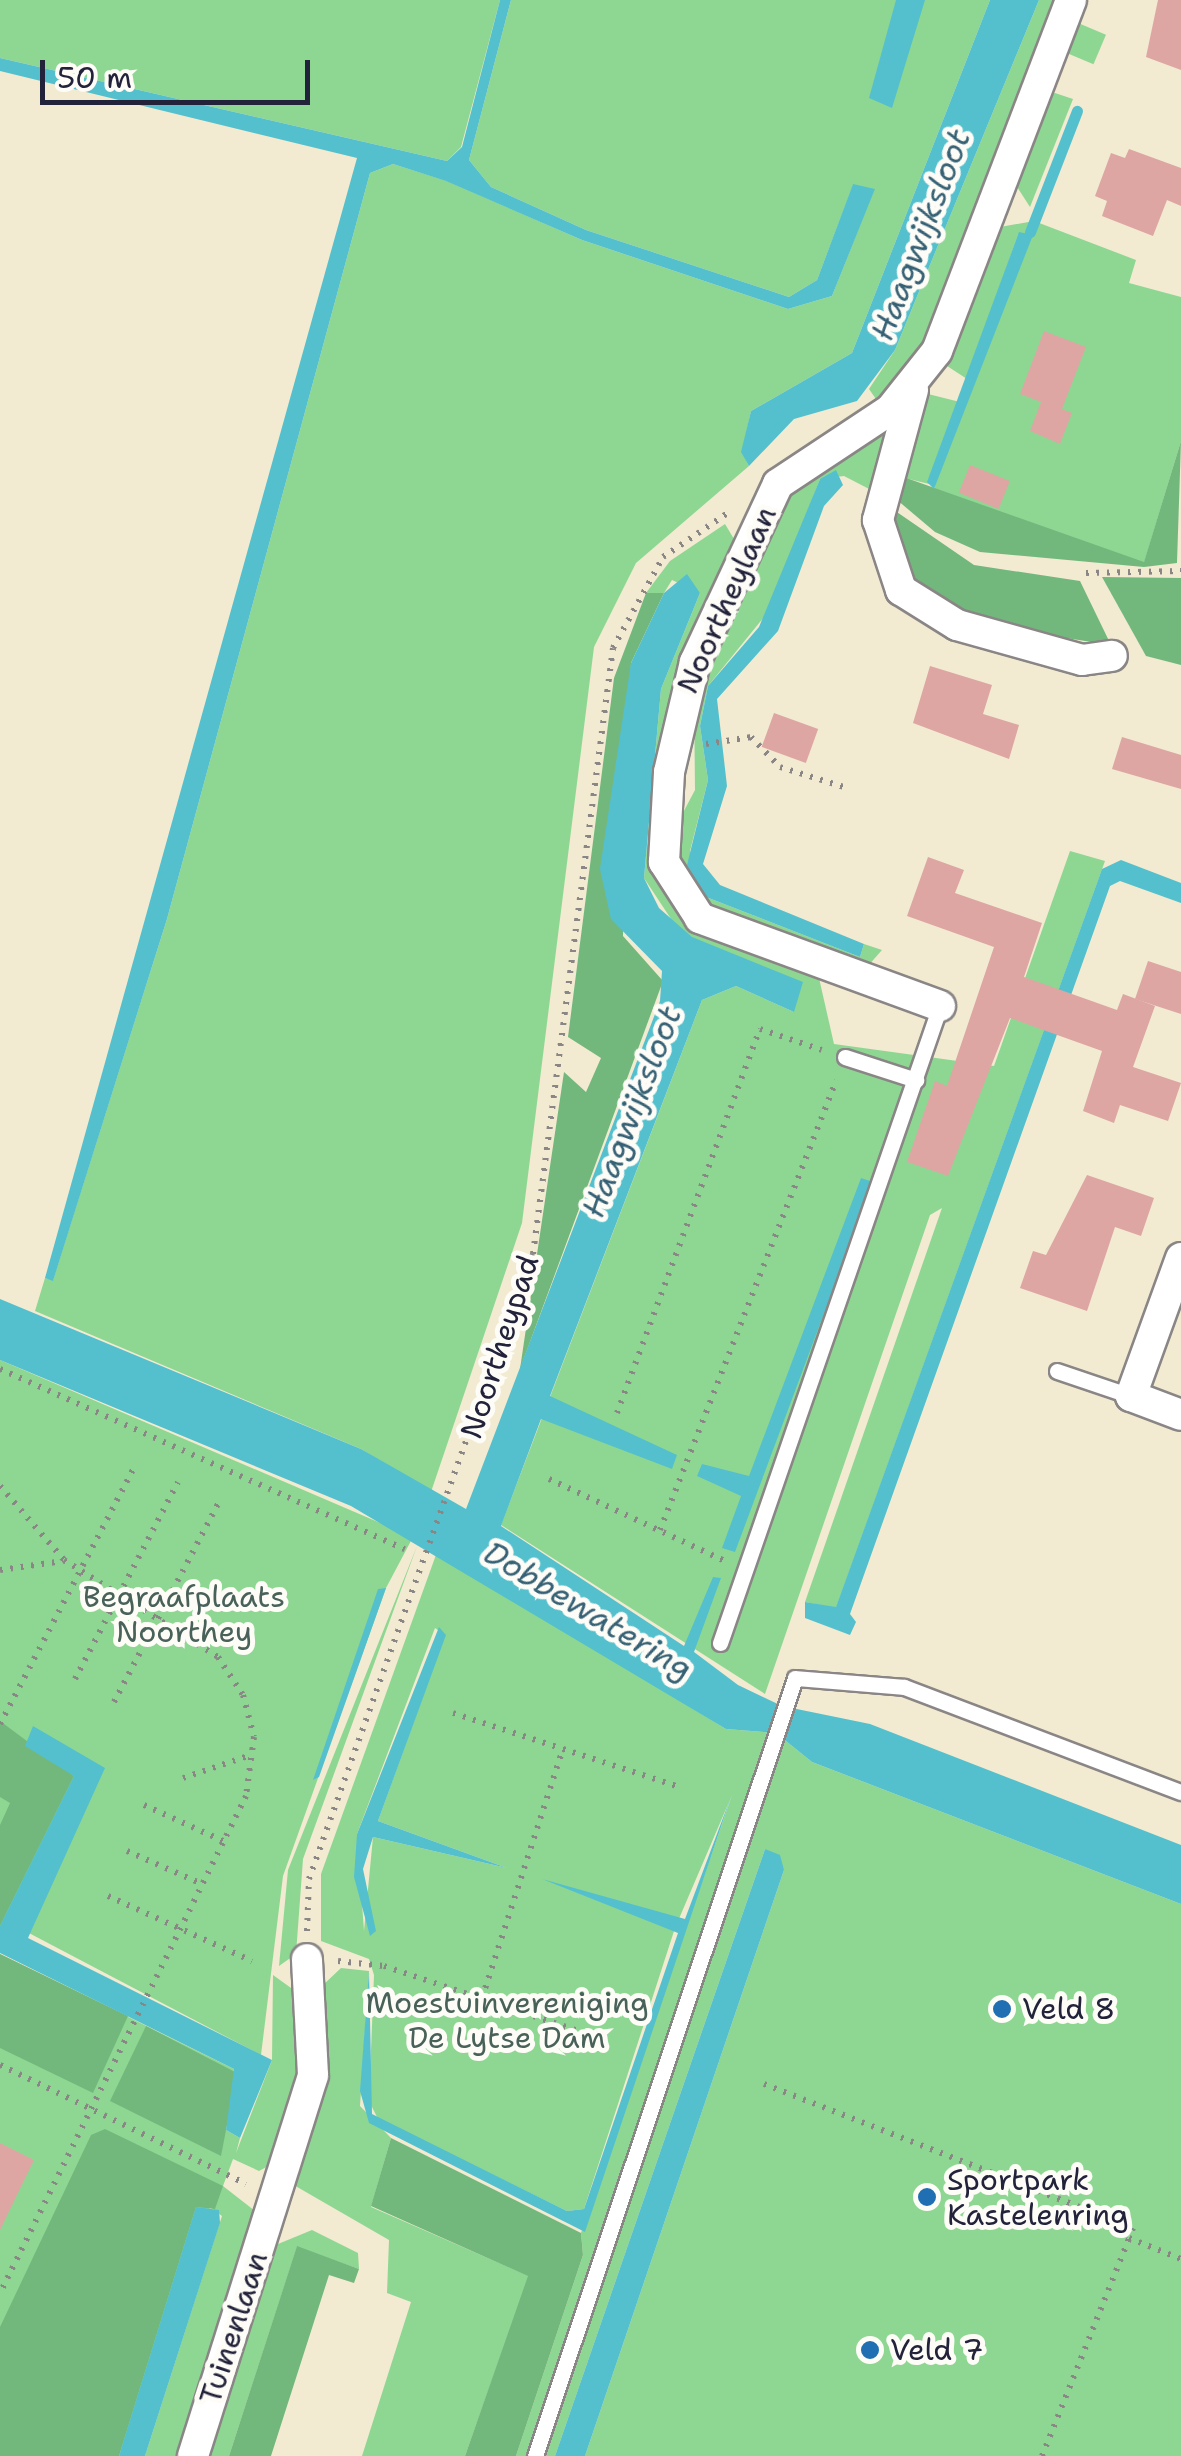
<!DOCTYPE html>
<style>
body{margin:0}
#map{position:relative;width:1181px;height:2456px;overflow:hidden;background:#f2ead1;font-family:"Shantell Sans",sans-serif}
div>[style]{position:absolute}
.green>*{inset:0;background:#8ed792;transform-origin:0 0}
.forest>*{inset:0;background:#72b87c}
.water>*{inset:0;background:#54c0cd}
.stream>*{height:11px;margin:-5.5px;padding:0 5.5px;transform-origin:5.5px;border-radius:5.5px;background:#54c0cd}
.building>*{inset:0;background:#dda6a3;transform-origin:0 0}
.path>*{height:6px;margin-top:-3px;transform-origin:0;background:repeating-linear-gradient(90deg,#8a8686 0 2.5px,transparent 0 10.5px)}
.roads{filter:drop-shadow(2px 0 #8a8686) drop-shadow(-2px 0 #8a8686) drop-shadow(0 2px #8a8686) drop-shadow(0 -2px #8a8686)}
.lane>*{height:15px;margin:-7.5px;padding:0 7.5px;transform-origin:7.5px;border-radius:7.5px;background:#fff}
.street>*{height:30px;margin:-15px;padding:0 15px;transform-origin:15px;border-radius:15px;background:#fff}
.dots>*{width:28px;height:28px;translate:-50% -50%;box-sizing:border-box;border:5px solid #fdfcf7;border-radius:50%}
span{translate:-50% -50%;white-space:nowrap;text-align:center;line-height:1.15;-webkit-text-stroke:10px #fdfcf7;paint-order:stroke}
.street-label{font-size:30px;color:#22223b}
.park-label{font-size:30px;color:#486159}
.poi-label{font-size:30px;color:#22223b}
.left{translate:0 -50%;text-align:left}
.water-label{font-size:32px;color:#366175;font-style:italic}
.scale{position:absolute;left:40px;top:60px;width:270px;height:45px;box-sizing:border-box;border:5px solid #22223b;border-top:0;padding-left:12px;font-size:30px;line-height:35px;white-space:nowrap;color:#22223b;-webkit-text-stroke:8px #fdfcf7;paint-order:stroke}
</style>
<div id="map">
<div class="green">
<div style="clip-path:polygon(0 0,500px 0,461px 147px,447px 161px,0 58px)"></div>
<div style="clip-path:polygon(511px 0,990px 0,852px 353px,751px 411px,742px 452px,749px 466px,636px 563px,594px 647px,522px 1223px,431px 1492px,361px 1449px,35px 1311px,45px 1278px,53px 1280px,167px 919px,370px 173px,393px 164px,447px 181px,582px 240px,788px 309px,832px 296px,874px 190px,853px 185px,817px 280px,789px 297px,586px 230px,491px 187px,469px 160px)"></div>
<div style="clip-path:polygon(1039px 0,1061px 0,921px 353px,878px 402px,869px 389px,895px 350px)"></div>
<div style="left:1071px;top:20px;width:38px;height:32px;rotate:23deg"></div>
<div style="clip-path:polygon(1055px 93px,1073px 99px,1030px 207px,1014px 182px,1043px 97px)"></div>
<div style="clip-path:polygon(1034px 221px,1136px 260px,1129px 283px,1181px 297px,1181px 441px,1144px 563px,934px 489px,1019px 232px,967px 379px,941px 362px,1000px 227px)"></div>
<div style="left:928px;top:394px;width:32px;height:87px;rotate:14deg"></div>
<div style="clip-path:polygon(891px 424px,873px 491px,844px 476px,820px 479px,768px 612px,708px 686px,700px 726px,708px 780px,690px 851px,706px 897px,860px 957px,864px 944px,882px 950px,867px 967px,716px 919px,677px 876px,677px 824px,695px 790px,694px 688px,786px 496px)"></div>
<div style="clip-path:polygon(725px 524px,737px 544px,708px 606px,662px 886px,819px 978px,834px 1044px,994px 1066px,1070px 851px,1105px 861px,836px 1608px,805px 1602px,942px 1208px,930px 1215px,765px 1694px,501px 1525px,702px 1000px,736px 986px,794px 1012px,675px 925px,644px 878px,661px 689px,700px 593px,672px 580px,664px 593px,646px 593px,670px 561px)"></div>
<div style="clip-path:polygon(0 1360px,413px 1537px,386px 1588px,283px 1876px,261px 2055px,27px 1932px,0 1926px)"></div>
<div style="clip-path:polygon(417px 1546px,303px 1859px,296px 1954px,279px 1966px,288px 1870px)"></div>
<div style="clip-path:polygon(evenodd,437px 1552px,726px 1729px,776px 1733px,812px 1762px,1181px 1904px,1181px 2456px,585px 2456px,784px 1870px,765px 1849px,555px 2456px,516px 2456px,583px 2255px,581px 2233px,732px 1795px,675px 1928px,584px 2209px,567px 2211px,378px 2119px,369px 2101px,374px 1975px,369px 1959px,321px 1941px,321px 1874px,437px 1552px,435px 1628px,445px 1635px,378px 1821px,507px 1868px,373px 1837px,364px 1931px,357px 1834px,435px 1628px)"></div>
<div style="clip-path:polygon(0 1954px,234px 2069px,226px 2130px,240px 2138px,236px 2153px,272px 2060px,273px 1975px,298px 1993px,301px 2081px,270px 2165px,259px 2171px,233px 2159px,223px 2186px,255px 2211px,182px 2456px,145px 2456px,222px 2216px,210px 2207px,119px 2456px,0 2456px)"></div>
<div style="clip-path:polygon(341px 1968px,369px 1971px,360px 2106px,391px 2138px,371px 2207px,529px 2276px,465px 2456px,362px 2456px,411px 2302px,387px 2293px,389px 2240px,292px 2184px,322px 1986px)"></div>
<div style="clip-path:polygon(312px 2230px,358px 2253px,359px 2269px,297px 2247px,229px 2456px,207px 2456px,278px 2244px)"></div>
</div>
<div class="forest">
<div style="clip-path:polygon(1181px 441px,1177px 563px,1144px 567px,980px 552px,935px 532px,890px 494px,895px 474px,1144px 562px)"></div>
<div style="clip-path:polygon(891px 508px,974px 565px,1080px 581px,1111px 645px,982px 625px,905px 587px)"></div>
<div style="clip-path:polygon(1102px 577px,1181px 578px,1181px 665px,1146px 656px)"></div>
<div style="clip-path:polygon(646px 593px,664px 593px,631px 663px,623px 936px,663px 981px,520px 1369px,564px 1072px,586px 1092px,601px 1058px,568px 1037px,614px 678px)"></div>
<div style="clip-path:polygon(0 1721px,74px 1776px,0 1926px,0 1825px,10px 1803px,0 1797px)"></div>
<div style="clip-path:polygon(0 1954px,128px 2016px,93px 2093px,0 2048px)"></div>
<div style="clip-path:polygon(146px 2026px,237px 2073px,221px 2156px,110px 2101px)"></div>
<div style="clip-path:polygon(105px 2129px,223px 2186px,215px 2209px,196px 2207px,119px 2456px,0 2456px,0 2327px,91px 2135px)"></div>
<div style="clip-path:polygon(391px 2138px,581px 2233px,583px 2255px,516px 2456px,465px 2456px,528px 2276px,371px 2206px)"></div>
<div style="clip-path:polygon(297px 2246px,359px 2269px,354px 2283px,329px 2275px,271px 2456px,229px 2456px)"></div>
</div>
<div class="water">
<div style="clip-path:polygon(500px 0,511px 0,469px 160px,491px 187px,586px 230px,789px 297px,817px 280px,853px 184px,875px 189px,832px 296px,788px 309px,582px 240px,446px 181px,393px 164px,370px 173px,167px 919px,53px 1281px,45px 1278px,357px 158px,0 71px,0 58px,447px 161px,462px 147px)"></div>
<div style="clip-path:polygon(896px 0,925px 0,892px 108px,869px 98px)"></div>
<div style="clip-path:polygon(990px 0,1039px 0,895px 350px,857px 401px,794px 419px,749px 466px,741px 452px,751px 411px,852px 353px)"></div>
<div style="clip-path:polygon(1019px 232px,1033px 235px,934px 489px,927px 482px)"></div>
<div style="clip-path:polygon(836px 470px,843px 485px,824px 506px,778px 631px,717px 699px,727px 786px,703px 864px,720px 885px,864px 944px,860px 957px,706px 897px,687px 865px,708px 780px,700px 726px,708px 686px,759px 627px,820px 479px)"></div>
<div style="clip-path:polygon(687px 574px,700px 593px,661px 689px,644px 878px,659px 908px,692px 937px,803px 982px,794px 1012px,736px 986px,702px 1000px,550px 1396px,677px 1455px,672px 1469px,541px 1419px,501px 1526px,684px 1646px,713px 1577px,721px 1578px,694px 1652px,738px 1685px,782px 1706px,870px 1724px,1181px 1845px,1181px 1904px,812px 1762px,776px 1733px,726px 1729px,351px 1506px,0 1360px,0 1299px,361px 1449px,466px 1509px,660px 1001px,662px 971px,611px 919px,600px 869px,631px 663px,664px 593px)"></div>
<div style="clip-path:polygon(1121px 860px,1181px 883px,1181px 903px,1120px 881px,1110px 886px,850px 1614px,856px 1622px,850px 1635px,805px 1618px,805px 1602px,836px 1607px,1102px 869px)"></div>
<div style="clip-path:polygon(861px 1178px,873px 1182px,735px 1552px,722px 1548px,741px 1496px,697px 1476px,702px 1464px,749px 1476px)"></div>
<div style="clip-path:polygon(386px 1588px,319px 1777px,313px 1780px,378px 1589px)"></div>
<div style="clip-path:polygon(439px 1627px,446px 1635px,378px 1821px,507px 1868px,373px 1837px,363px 1869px,376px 1931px,370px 1936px,354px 1877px,357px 1834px)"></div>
<div style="clip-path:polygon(33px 1726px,105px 1768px,28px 1938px,272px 2060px,240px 2138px,226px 2130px,234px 2069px,0 1953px,0 1926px,74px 1776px,25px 1746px)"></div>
<div style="clip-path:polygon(732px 1794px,585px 2232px,369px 2123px,360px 2091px,369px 1971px,372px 2114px,567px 2211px,584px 2209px,678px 1933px,542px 1879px,685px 1919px)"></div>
<div style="clip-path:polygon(765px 1849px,780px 1855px,784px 1870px,585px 2456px,555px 2456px)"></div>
<div style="clip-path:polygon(196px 2207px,219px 2210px,220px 2223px,145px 2456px,119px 2456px)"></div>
</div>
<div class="stream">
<div style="left:1030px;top:232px;width:130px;rotate:-68.8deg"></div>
</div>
<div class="building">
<div style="clip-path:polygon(1158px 0,1181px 0,1181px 70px,1146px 57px)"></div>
<div style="clip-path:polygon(1129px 149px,1181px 168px,1181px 206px,1167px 200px,1153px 236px,1102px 216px,1107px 201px,1095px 196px,1111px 153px,1125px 158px)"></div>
<div style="clip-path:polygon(1044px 331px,1086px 347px,1062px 409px,1072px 413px,1060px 444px,1030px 431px,1041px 402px,1020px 394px)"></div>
<div style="left:970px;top:465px;width:43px;height:30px;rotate:22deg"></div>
<div style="clip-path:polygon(930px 666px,992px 685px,983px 714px,1019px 725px,1009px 759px,913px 723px)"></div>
<div style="left:774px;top:713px;width:47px;height:36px;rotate:20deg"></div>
<div style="clip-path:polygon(1122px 737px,1181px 755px,1181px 789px,1112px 769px)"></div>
<div style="clip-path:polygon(928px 857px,964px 870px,955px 893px,1042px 923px,1024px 977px,1117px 1010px,1123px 994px,1155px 1006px,1133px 1067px,1181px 1083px,1168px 1121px,1120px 1105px,1114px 1123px,1083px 1111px,1102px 1051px,1010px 1018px,948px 1176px,907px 1162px,935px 1081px,947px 1086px,994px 947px,907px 916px)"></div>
<div style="clip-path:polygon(1148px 961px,1181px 972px,1181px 1014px,1135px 999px)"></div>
<div style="clip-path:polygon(1087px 1175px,1154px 1198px,1141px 1236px,1115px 1227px,1087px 1311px,1020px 1288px,1033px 1251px,1046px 1255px)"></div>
<div style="clip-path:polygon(0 2143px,34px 2160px,0 2230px)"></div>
</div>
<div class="path">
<div style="left:1086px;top:573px;width:95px;rotate:-1.2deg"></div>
<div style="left:706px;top:744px;width:46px;rotate:-8.8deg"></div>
<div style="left:751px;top:737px;width:42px;rotate:46deg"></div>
<div style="left:780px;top:767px;width:70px;rotate:17.4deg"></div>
<div style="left:0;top:1369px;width:443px;rotate:24deg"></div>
<div style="left:617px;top:1413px;width:410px;rotate:-69.6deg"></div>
<div style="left:760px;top:1029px;width:65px;rotate:18.7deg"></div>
<div style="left:549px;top:1479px;width:194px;rotate:25deg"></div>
<div style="left:0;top:1486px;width:98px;rotate:49.1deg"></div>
<div style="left:64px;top:1560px;width:182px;rotate:32.2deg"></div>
<div style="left:218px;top:1657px;width:45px;rotate:56.7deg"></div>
<div style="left:243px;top:1695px;width:43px;rotate:75.3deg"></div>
<div style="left:254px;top:1737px;width:60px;rotate:97.7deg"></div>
<div style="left:246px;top:1796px;width:555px;rotate:116.33deg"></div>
<div style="left:660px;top:1530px;width:483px;rotate:-68.6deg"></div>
<div style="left:0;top:1570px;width:64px;rotate:-8.1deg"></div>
<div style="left:75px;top:1679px;width:222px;rotate:-62.4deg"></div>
<div style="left:114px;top:1702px;width:226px;rotate:-62.3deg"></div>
<div style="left:453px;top:1713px;width:236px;rotate:18.1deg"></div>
<div style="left:0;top:1724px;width:289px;rotate:-62.4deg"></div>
<div style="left:183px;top:1778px;width:72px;rotate:-18.7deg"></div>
<div style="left:144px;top:1805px;width:87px;rotate:24.5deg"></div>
<div style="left:127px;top:1851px;width:82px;rotate:23.7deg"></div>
<div style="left:108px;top:1896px;width:158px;rotate:24.3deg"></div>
<div style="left:307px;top:1931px;width:52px;rotate:-87.8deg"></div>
<div style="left:309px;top:1879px;width:664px;rotate:-70.28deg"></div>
<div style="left:533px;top:1254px;width:611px;rotate:-82.48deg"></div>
<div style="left:613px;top:648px;width:104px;rotate:-61.2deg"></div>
<div style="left:663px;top:557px;width:80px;rotate:-34.3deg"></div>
<div style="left:338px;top:1961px;width:46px;rotate:6.2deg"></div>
<div style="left:384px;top:1966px;width:220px;rotate:18.5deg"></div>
<div style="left:482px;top:1998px;width:259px;rotate:-72deg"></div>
<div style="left:0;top:2065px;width:273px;rotate:25.8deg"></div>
<div style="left:764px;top:2084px;width:396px;rotate:21.3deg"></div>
<div style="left:1133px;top:2228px;width:11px;rotate:112deg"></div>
<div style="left:1042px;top:2456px;width:235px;rotate:-68.2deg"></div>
<div style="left:1129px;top:2238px;width:56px;rotate:22deg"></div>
</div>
<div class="roads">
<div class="lane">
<div style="left:845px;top:1057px;width:75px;rotate:17.9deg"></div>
<div style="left:1057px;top:1371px;width:78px;rotate:18.7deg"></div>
<div style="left:720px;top:1643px;width:674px;rotate:-70.95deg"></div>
<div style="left:535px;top:2456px;width:820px;rotate:-71.52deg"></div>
<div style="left:795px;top:1678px;width:109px;rotate:4.7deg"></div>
<div style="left:904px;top:1687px;width:296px;rotate:20.8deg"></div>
</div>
<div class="street">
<div style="left:913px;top:390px;width:135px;rotate:105.1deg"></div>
<div style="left:878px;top:520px;width:74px;rotate:71.8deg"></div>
<div style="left:901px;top:590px;width:66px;rotate:32deg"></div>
<div style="left:957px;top:625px;width:130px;rotate:15.6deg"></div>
<div style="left:1082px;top:660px;width:30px;rotate:-8deg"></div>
<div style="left:940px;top:1006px;width:256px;rotate:-159.9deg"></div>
<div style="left:700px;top:918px;width:67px;rotate:-122.7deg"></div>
<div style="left:664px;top:862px;width:90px;rotate:-86.8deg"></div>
<div style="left:669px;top:772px;width:113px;rotate:-76.7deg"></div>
<div style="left:695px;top:662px;width:196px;rotate:-65deg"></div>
<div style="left:778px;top:484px;width:134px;rotate:-33.5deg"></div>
<div style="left:890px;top:410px;width:75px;rotate:-51.5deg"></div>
<div style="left:937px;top:351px;width:376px;rotate:-69.1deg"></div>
<div style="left:1181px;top:1258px;width:147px;rotate:109.9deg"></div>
<div style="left:1131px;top:1396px;width:53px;rotate:20.8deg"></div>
<div style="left:193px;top:2456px;width:399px;rotate:-72.5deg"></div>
<div style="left:313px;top:2075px;width:116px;rotate:-93deg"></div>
</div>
</div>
<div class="dots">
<div style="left:1002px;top:2009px;background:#1f6fb2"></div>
<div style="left:927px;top:2197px;background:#1f6fb2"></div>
<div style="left:870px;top:2350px;background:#1f6fb2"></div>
</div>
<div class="street-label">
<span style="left:727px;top:600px;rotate:-66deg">Noortheylaan</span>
<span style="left:500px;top:1347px;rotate:-72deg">Noortheypad</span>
<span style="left:234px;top:2328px;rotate:-72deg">Tuinenlaan</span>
</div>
<div class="park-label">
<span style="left:184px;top:1614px">Begraafplaats<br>Noorthey</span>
<span style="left:507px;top:2020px">Moestuinvereniging<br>De Lytse Dam</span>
</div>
<div class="poi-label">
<span class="left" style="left:1022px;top:2009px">Veld 8</span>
<span class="left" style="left:947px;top:2197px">Sportpark<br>Kastelenring</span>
<span class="left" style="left:890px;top:2350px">Veld 7</span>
</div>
<div class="water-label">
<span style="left:921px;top:235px;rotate:-69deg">Haagwijksloot</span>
<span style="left:632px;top:1112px;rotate:-69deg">Haagwijksloot</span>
<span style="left:588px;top:1611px;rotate:31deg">Dobbewatering</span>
</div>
<div class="scale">50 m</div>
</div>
